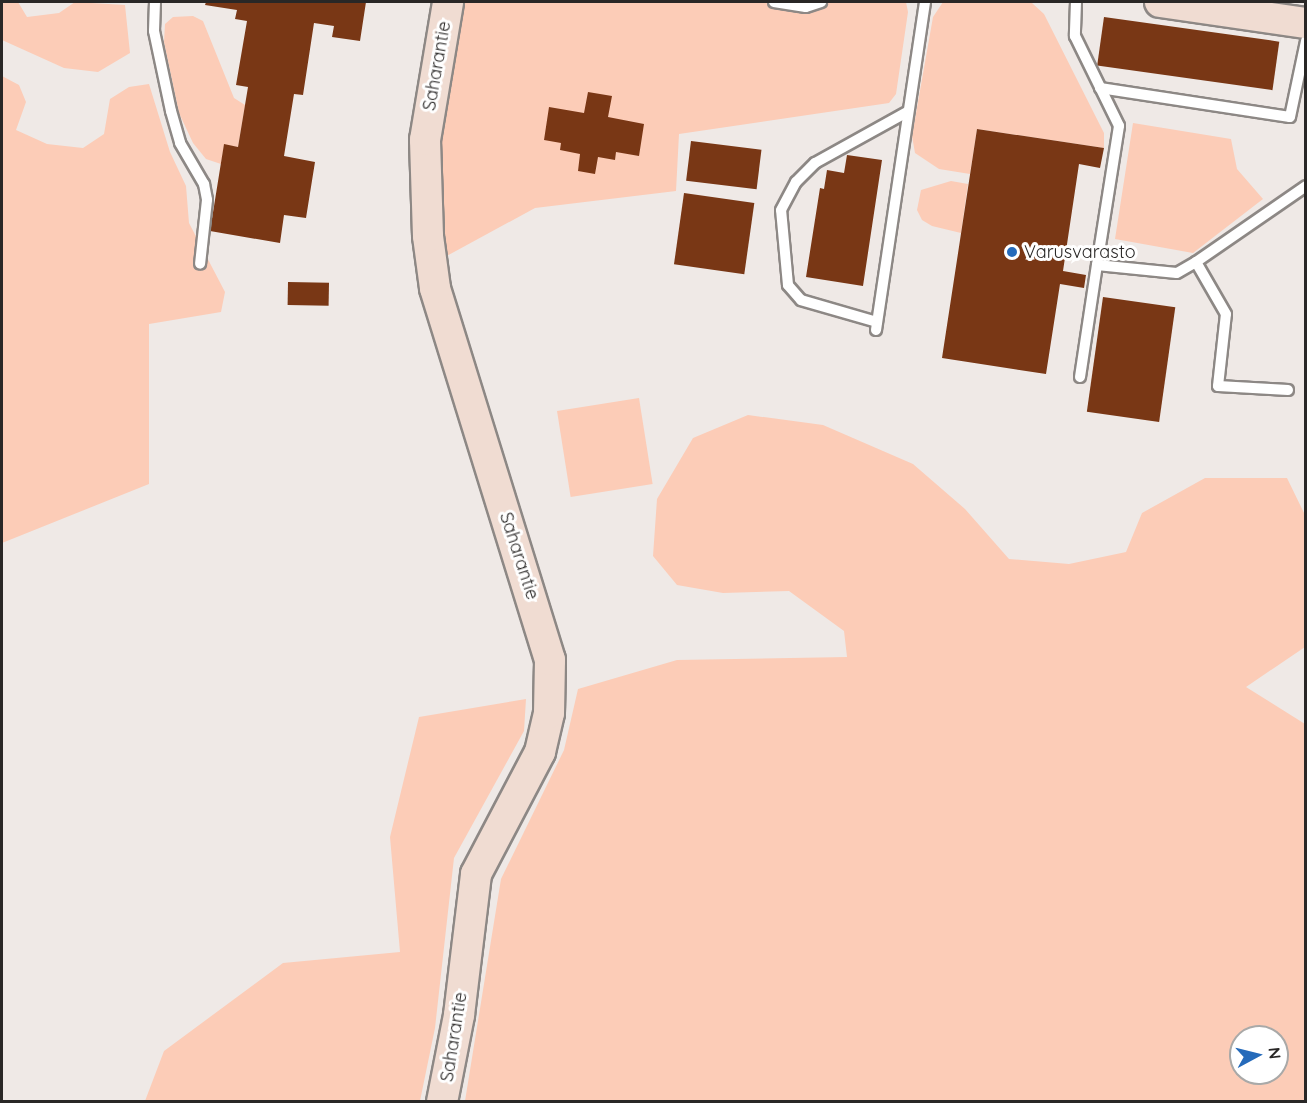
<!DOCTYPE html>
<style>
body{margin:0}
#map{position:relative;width:1307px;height:1103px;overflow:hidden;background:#efe9e6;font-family:Quicksand,sans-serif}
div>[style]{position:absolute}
.green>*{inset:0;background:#fcccb7;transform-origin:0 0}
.building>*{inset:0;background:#793715;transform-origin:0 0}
.roads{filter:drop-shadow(2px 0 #8d8885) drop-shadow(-2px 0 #8d8885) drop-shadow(0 2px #8d8885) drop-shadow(0 -2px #8d8885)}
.lane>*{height:10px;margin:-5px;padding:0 5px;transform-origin:5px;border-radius:5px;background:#fff}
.secondary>*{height:30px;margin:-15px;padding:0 15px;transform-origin:15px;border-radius:15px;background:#f0dcd2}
.dots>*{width:16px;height:16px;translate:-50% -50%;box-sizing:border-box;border:3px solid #fff;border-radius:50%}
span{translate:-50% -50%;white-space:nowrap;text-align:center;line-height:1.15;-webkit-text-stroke:6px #fff;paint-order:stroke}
.street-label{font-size:18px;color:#292726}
.poi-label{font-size:18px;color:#292726}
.left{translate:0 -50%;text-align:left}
.frame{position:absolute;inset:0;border:3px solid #292726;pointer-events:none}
.north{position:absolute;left:1229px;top:1025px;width:60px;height:60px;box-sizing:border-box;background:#fff;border:2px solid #a9a9a8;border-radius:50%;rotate:83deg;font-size:16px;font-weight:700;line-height:24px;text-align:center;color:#292726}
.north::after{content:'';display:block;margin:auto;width:21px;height:27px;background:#256aba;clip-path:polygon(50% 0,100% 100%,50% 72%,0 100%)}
</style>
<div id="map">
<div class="green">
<div style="clip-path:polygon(2px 2px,18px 2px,27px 17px,59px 13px,75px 2px,125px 5px,130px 53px,98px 72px,64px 68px,2px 40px)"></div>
<div style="clip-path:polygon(462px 2px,906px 2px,908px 12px,896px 94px,889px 103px,679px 134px,676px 191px,535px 208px,443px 258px,436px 166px,447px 52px)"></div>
<div style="clip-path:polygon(943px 2px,1032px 3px,1044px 14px,1104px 133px,1104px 148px,977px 129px,970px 174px,939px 169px,915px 153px,912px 136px,933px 17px)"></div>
<div style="clip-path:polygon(193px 16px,203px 21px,234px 98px,245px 105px,238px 147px,224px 145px,221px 164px,206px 159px,193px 143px,179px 113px,164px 42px,165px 24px,173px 17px)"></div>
<div style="clip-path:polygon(2px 76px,19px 85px,26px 102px,16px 130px,47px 144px,83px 148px,104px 134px,110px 99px,129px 87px,149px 84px,170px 152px,186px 186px,189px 223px,225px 292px,221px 312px,149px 324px,149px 484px,2px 543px)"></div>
<div style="clip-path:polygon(1133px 123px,1231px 139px,1237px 169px,1263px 199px,1193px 253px,1115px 239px)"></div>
<div style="clip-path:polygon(951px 181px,968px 184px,961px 233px,932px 226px,922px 220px,917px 210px,921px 190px)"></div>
<div style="left:639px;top:398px;width:87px;height:83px;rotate:81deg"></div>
<div style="clip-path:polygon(evenodd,748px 415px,823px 425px,913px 464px,965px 509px,1009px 559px,1069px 564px,1126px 552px,1142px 513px,1205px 478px,1287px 478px,1305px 515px,1305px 647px,1246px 687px,1305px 724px,1305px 1101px,465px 1101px,501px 879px,564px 750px,578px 689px,677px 660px,847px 657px,844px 631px,789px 591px,723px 593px,677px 585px,653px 556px,657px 499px,693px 438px,748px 415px,1241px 1037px,1277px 1037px,1277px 1073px,1241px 1073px,1241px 1037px)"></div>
<div style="clip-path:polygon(526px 699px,524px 731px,454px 858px,435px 1028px,420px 1101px,145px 1101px,164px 1051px,283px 963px,400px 952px,390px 837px,419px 717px)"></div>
</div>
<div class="building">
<div style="clip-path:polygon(206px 2px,366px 2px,360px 41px,332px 37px,334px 26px,314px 23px,303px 95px,294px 94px,284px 156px,315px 162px,306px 218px,284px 215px,280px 243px,210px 231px,224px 144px,238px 147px,248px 87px,236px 85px,247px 21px,235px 19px,237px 10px,205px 5px)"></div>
<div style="left:1104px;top:17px;width:177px;height:49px;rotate:8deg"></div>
<div style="clip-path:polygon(588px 92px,612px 96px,608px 117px,644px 124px,639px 156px,616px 152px,615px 160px,598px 157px,595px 174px,578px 171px,580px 154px,560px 150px,561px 143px,544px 140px,549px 107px,584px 113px)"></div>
<div style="clip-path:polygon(977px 129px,1104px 148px,1100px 168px,1079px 164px,1063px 271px,1086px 275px,1084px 288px,1060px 284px,1046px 374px,942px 358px)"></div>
<div style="left:691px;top:141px;width:71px;height:40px;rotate:7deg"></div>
<div style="clip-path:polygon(847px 155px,882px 160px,863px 286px,806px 277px,820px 188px,824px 189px,827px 170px,844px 173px)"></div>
<div style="left:684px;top:193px;width:71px;height:72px;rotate:8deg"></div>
<div style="left:288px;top:282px;width:41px;height:23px;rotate:1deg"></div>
<div style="left:1103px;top:297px;width:73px;height:116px;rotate:8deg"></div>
</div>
<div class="roads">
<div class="lane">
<div style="left:155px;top:2px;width:29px;rotate:92deg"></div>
<div style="left:154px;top:31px;width:82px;rotate:78deg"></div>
<div style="left:171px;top:111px;width:33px;rotate:74deg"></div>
<div style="left:180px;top:143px;width:48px;rotate:59.7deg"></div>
<div style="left:204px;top:184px;width:16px;rotate:79deg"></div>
<div style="left:207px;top:200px;width:64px;rotate:96.2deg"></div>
<div style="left:774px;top:2px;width:32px;rotate:9deg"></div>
<div style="left:806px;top:7px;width:16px;rotate:-18deg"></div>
<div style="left:1076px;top:2px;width:34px;rotate:92deg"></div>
<div style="left:1075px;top:36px;width:100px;rotate:63.9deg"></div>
<div style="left:1119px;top:126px;width:141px;rotate:99deg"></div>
<div style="left:1100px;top:88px;width:192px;rotate:8.7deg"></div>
<div style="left:1290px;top:117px;width:78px;rotate:-78.1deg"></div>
<div style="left:877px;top:322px;width:79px;rotate:-163.9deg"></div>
<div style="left:801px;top:300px;width:20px;rotate:-131deg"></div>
<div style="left:788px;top:285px;width:75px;rotate:-95.3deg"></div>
<div style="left:781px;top:210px;width:32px;rotate:-62deg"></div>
<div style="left:796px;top:182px;width:27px;rotate:-45deg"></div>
<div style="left:815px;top:163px;width:105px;rotate:-29deg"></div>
<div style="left:876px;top:330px;width:332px;rotate:-81.5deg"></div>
<div style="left:1080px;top:377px;width:113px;rotate:-81.4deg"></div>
<div style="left:1097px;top:265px;width:80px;rotate:5.7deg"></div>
<div style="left:1177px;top:273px;width:22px;rotate:-30deg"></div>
<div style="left:1288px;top:390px;width:70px;rotate:-176.7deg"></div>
<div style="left:1218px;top:386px;width:72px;rotate:-83.7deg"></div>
<div style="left:1226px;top:314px;width:60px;rotate:-120deg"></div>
<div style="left:1196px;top:262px;width:134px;rotate:-34.6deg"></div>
</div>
<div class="secondary">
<div style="left:1160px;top:2px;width:148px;rotate:8.2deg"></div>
<div style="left:442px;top:1102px;width:89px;rotate:-78.9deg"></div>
<div style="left:459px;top:1015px;width:142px;rotate:-83.1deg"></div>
<div style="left:476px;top:874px;width:138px;rotate:-62.3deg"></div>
<div style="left:540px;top:752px;width:40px;rotate:-77deg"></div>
<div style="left:549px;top:713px;width:53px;rotate:-88.9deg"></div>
<div style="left:550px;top:660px;width:389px;rotate:-107.2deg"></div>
<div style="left:435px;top:288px;width:52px;rotate:-97.7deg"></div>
<div style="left:428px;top:236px;width:96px;rotate:-91.8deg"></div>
<div style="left:425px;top:140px;width:140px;rotate:-80.5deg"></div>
</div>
</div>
<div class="dots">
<div style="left:1012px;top:252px;background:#256aba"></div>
</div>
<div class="street-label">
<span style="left:437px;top:66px;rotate:-80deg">Saharantie</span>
<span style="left:519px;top:556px;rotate:72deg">Saharantie</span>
<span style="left:454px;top:1037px;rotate:-81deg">Saharantie</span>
</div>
<div class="poi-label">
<span class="left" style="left:1024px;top:252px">Varusvarasto</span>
</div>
<div class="frame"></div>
<div class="north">N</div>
</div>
